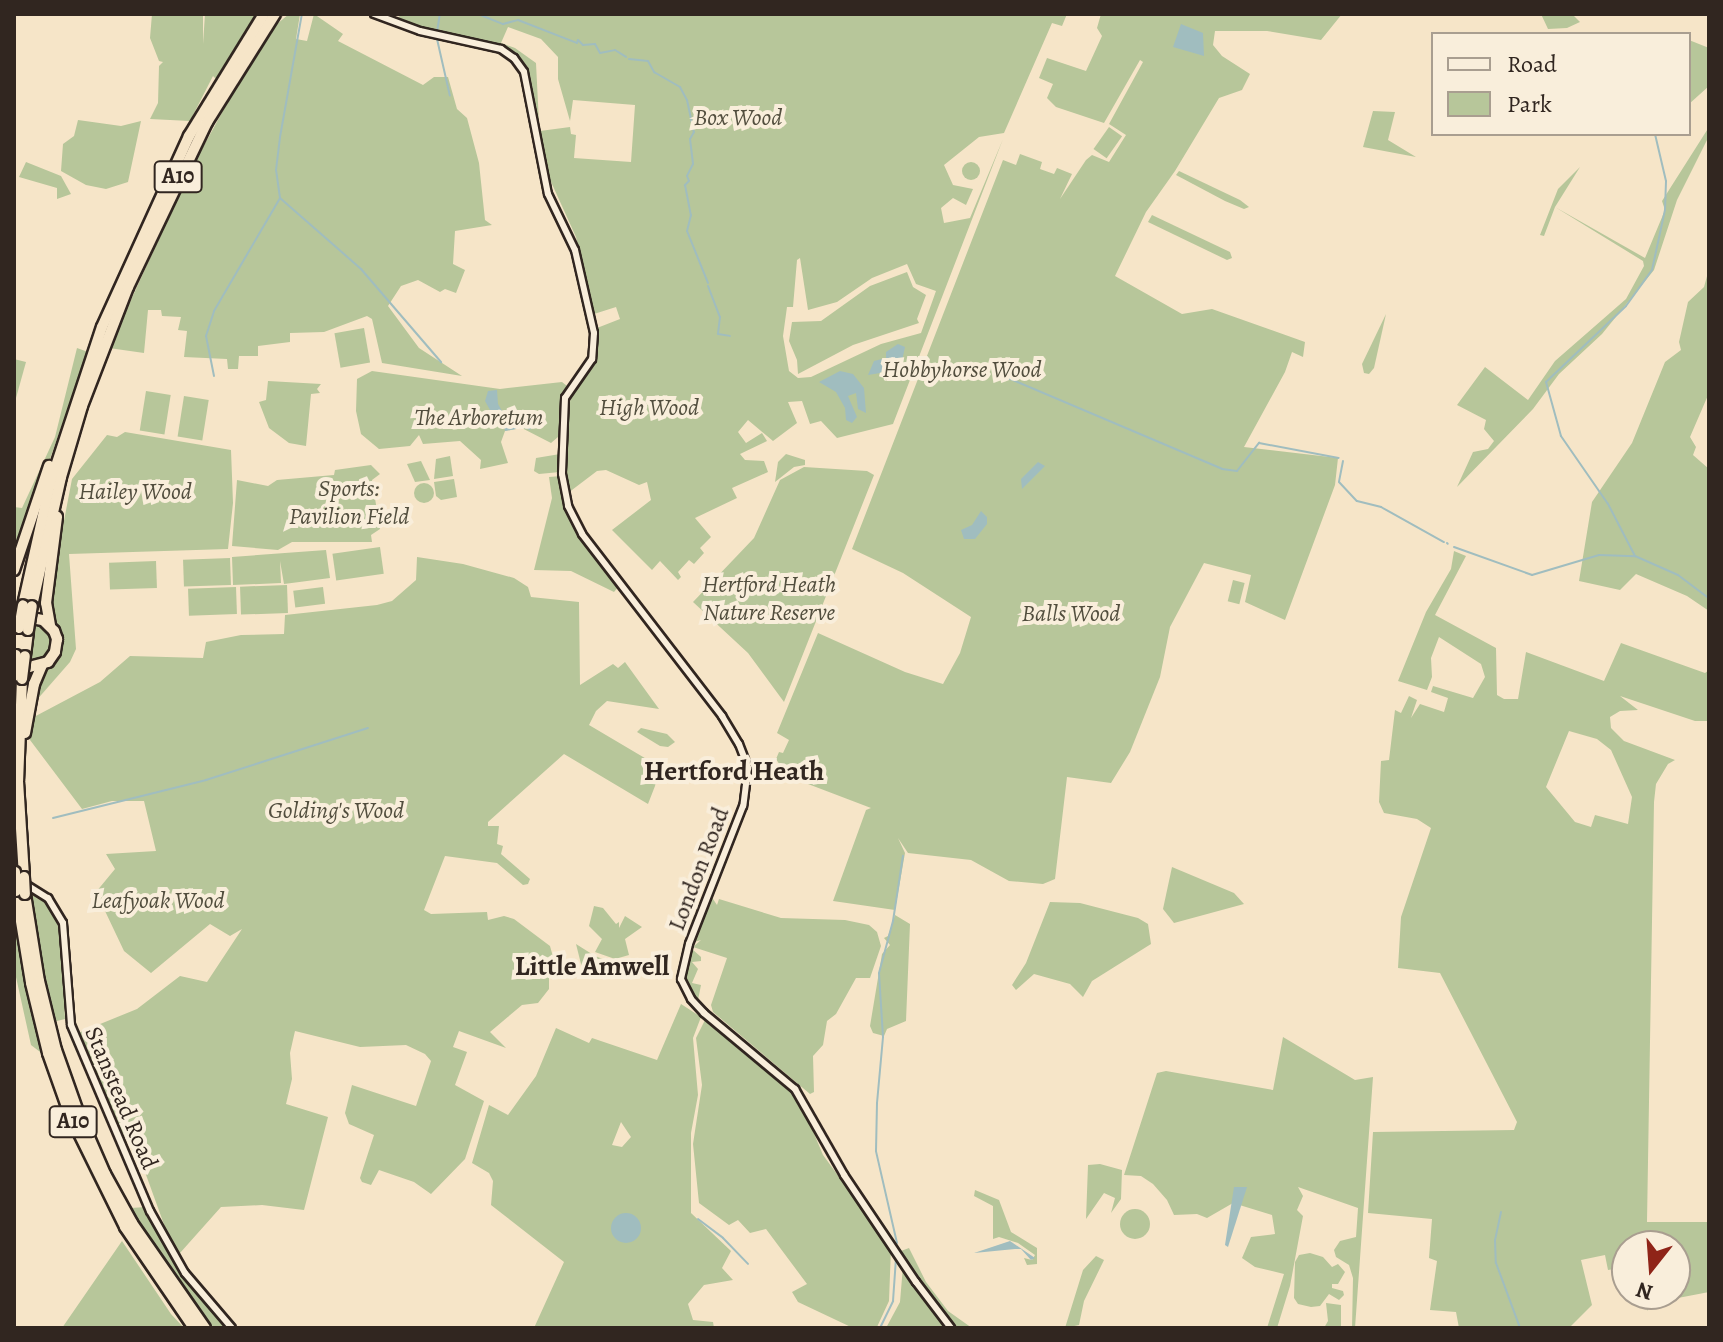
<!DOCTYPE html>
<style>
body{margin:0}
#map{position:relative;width:1723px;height:1342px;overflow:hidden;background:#f6e5c8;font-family:Alegreya,serif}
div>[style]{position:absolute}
.green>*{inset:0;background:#b7c69a;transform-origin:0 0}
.round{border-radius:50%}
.water>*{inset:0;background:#a0bdbf}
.stream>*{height:2px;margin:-1px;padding:0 1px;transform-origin:1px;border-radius:1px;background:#a0bdbf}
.roads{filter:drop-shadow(2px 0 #312620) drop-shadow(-2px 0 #312620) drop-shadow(0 2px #312620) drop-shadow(0 -2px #312620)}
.secondary>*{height:6px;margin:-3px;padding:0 3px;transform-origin:3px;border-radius:3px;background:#f9eedb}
.highway>*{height:10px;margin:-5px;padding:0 5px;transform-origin:5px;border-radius:5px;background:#f6e5c8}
.bridges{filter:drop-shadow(2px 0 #312620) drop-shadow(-2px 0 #312620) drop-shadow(0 2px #312620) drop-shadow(0 -2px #312620)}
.highway-bridge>*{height:10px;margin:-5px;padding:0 5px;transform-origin:5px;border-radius:5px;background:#f6e5c8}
span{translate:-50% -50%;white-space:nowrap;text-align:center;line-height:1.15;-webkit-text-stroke:8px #f9eedb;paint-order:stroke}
.shield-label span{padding:2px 6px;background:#f9eedb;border:2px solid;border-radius:6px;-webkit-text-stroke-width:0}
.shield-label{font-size:22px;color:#312620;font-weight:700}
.park-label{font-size:24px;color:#524e3e;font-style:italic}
.street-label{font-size:24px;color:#312620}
.quarter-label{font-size:28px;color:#312620;font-weight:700}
.frame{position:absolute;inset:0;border:16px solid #312620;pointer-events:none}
.legend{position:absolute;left:1431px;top:32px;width:260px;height:104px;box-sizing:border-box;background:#f9eedb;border:2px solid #a99e90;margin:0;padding:10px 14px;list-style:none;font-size:24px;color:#312620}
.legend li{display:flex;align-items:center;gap:16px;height:40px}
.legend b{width:40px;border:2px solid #a99e90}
.north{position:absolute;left:1611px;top:1230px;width:80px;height:80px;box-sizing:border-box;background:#f9eedb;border:2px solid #a99e90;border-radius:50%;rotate:197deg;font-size:22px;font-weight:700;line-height:32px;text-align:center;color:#312620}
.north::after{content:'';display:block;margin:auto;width:28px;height:36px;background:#8f2418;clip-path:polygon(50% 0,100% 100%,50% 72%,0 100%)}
</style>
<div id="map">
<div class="green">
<div style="clip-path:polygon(152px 14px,203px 14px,203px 44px,205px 14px,258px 14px,216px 79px,213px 76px,190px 121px,150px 119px,158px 103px,159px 66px,163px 62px,159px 61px,150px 38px)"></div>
<div style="clip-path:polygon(289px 14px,300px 14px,296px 39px,307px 41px,314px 14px,343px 34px,338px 41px,423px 85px,434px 77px,448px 77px,457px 109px,467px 118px,479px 163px,485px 220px,492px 225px,455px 231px,453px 264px,465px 270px,456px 293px,445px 289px,440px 292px,418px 280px,401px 286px,388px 306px,419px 348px,462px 376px,382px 363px,372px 319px,367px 316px,324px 332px,290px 333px,290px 342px,258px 346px,258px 356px,239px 356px,238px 369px,228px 369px,227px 359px,184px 357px,187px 331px,178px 330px,181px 317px,162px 316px,161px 310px,148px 310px,144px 353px,109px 348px,190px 171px,265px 34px)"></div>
<div style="clip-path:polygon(evenodd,400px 14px,1067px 14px,1062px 26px,1052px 23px,1004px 133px,979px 137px,944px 165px,953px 185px,973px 189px,966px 205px,953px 198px,941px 208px,944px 223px,970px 218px,1003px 139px,893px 424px,837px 438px,821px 421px,810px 424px,802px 401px,788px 402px,797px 423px,773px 441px,748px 420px,738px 432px,746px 443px,762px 433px,767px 441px,740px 454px,745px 460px,764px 461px,768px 472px,732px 488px,737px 498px,695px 518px,711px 537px,700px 548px,704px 553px,694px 564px,689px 560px,678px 572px,681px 577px,678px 580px,660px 561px,652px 570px,612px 530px,651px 500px,647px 482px,639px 485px,606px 470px,597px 471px,568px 493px,564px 464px,571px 392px,596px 359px,597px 328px,620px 319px,616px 307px,594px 314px,576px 237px,547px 173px,540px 131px,570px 127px,571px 134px,576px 135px,574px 158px,631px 162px,635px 105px,573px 100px,570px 121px,558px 79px,558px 57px,541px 39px,508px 27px,501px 43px,515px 48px,536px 63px,539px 123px,530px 76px,518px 58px,505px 49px,398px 22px,400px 14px,800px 258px,808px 310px,837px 302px,872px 278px,907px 264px,916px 284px,936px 291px,921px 333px,881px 344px,811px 377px,798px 378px,789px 371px,783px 336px,787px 307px,793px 307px,797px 260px,800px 258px)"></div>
<div style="clip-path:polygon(1101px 14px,1342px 14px,1321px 40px,1267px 31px,1215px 31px,1213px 45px,1222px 56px,1250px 74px,1242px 90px,1219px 98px,1175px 171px,1146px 212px,1115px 276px,1182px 314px,1212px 309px,1305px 342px,1303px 357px,1292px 352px,1285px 372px,1244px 447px,1338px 458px,1335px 485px,1285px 620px,1245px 602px,1251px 575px,1204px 563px,1170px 627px,1160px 677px,1130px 752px,1111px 783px,1067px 777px,1055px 879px,1043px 884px,1009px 881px,971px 860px,908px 853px,898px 838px,905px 853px,895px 910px,833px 901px,866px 810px,871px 808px,787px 776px,776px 759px,779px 752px,783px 753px,789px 740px,777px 733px,818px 633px,905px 672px,943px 684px,960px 653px,971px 617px,903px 573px,852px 549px,1003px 160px,1016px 165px,1020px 154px,1042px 162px,1040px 169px,1054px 174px,1057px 168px,1072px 174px,1060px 199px,1086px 160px,1092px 155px,1109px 162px,1126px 135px,1109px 124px,1143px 62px,1140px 60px,1104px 123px,1056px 107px,1047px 98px,1053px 84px,1039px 78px,1047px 58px,1086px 71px,1102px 36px,1097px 28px)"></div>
<div style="clip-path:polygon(1541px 14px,1572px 14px,1580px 22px,1567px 28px,1548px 29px)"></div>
<div style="clip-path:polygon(1689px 40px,1709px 48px,1709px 86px,1689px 104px)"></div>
<div style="clip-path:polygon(1373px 111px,1395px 112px,1388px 140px,1416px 157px,1363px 147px)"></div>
<div style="clip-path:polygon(78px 120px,121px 126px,141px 121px,128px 182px,106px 189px,86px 185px,61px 171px,63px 144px,74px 136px)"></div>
<div style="left:1109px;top:127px;width:16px;height:27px;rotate:35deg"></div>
<div style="clip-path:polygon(1709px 127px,1709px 136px,1677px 200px,1654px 270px,1602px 334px,1559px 374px,1533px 409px,1457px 487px,1473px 452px,1488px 449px,1494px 441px,1484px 429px,1486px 420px,1457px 405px,1485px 367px,1528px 400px,1555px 361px,1626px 299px,1644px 266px,1643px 261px,1555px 207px,1544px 236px,1540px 235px,1558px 189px,1580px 167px,1555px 207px,1645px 258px,1665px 210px,1662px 201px)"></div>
<div style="clip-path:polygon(26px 162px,61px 176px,71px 194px,57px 199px,57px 188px,19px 177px)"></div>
<div class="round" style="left:962px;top:162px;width:18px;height:18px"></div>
<div style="clip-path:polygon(1179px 171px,1240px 200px,1249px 207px,1244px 209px,1225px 201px,1176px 175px)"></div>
<div style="clip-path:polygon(1152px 215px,1230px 252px,1232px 258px,1227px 260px,1148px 222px)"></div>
<div style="clip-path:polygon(1709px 269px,1709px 393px,1690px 437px,1696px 447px,1693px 455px,1709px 469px,1709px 611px,1687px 596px,1636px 574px,1620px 590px,1579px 581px,1592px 502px,1632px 443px,1665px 362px,1681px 350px,1679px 342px,1688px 302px,1704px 287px)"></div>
<div style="clip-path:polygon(907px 272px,913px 287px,926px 295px,917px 319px,919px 323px,853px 345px,798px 374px,797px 360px,789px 341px,792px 322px,821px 321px,870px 286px)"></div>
<div style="clip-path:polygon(1386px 314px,1374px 368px,1369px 374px,1364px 373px,1362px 364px)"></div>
<div style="left:364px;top:328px;width:35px;height:30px;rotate:80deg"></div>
<div style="clip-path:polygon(77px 348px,88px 352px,14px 560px,14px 507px,22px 508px,55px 437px)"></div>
<div style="clip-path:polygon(14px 359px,26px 362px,16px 398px,14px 396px)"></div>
<div style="clip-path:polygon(372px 371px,500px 389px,562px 382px,567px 386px,558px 437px,551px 443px,516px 425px,516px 429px,505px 431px,501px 442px,508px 463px,480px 469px,481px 460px,460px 441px,423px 444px,419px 435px,410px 446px,379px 449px,361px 434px,356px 411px,357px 379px)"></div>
<div style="clip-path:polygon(268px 381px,321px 384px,317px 389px,320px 393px,311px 394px,306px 446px,289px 443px,269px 428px,259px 402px,266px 400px)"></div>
<div style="left:146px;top:391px;width:25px;height:40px;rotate:9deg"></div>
<div style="left:184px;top:396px;width:25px;height:41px;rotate:9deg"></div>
<div style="clip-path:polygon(125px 432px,231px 450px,233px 503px,228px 549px,69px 554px,76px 649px,70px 662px,35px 702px,43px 670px,57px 656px,49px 599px,72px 479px,107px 435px,117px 437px)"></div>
<div style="clip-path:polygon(560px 454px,560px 472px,539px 474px,534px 471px,536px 458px)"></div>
<div style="clip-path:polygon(786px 454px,805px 460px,805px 465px,794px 467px,775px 482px,778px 462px)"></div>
<div style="clip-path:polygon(450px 456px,453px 476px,434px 479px,436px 459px)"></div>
<div style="clip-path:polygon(421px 461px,430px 480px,415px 482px,407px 464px)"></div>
<div style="clip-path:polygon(371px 465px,380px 474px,372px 480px,380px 529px,371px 535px,372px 542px,292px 542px,278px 550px,232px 546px,237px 480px,268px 486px,277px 480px,334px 475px,335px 470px)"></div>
<div style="clip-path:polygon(804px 467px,867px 471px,874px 475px,784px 702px,748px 653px,693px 602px,754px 538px,780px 480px)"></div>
<div style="clip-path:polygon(561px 476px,571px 520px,619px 586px,614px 592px,571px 571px,534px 570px,552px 498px,549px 477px)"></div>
<div style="clip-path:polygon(454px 479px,457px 497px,441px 500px,436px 496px,434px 482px)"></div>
<div class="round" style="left:414px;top:483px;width:20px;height:20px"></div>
<div style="left:380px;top:547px;width:27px;height:48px;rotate:82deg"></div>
<div style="clip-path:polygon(326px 550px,330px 578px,284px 584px,280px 561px,281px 583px,233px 585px,232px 557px)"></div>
<div style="clip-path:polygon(evenodd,1454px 551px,1466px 556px,1435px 615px,1496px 648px,1497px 695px,1504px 699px,1518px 699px,1526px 652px,1604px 681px,1621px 643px,1705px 673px,1709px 670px,1709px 721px,1695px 721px,1620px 696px,1638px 710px,1620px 711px,1610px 717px,1611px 728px,1624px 741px,1675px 760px,1668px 764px,1656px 784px,1654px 802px,1647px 1222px,1709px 1222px,1709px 1292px,1652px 1303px,1647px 1311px,1646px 1294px,1675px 1294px,1675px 1246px,1627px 1246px,1627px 1273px,1626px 1267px,1608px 1270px,1605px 1255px,1581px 1260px,1592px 1305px,1569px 1328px,1459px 1328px,1456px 1312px,1430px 1310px,1437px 1261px,1429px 1258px,1432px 1219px,1368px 1213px,1373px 1132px,1514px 1130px,1517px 1122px,1440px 973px,1398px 968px,1401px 917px,1431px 828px,1417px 819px,1384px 813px,1379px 802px,1381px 761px,1389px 760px,1395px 710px,1401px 713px,1409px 696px,1417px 700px,1411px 718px,1420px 704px,1444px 712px,1448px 698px,1431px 692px,1433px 686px,1473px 698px,1485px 677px,1481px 664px,1439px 637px,1431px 658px,1432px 677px,1427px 690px,1398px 681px,1426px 612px,1451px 569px,1454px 551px,1569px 731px,1597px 739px,1611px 750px,1632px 797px,1628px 824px,1595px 815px,1591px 827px,1575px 822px,1546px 787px,1569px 731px)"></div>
<div style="clip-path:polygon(417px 557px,463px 564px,514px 578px,528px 587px,531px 597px,579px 602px,580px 685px,613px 664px,618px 668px,625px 662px,659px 709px,607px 701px,596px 711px,589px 725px,660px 767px,655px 786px,648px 804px,564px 754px,488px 822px,488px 826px,499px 826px,497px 844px,503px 846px,501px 854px,530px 879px,528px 884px,523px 885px,497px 863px,445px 856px,424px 910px,431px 914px,487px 912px,488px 920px,504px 916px,514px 919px,550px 946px,557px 971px,549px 973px,549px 989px,538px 1003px,522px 1005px,490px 1032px,506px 1048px,459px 1031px,453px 1047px,467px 1052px,455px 1085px,484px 1101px,465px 1159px,431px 1194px,414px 1182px,379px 1170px,371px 1185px,362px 1182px,360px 1178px,374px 1135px,349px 1124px,345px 1113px,352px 1085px,416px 1106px,431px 1061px,425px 1054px,406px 1045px,360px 1047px,295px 1031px,290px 1053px,292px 1079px,286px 1104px,328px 1117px,304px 1210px,262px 1205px,221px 1207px,180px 1253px,170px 1241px,145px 1172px,117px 1122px,78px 1033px,137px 1009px,180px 976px,207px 982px,242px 929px,230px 936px,210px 924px,151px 973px,124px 951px,96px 892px,115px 869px,106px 854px,156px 851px,144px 801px,112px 801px,82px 809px,30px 740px,32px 718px,100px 682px,130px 656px,203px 658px,206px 642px,241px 635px,284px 634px,285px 615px,377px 605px,392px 601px,416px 580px)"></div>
<div style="left:230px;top:558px;width:27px;height:47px;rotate:88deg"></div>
<div style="left:156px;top:561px;width:27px;height:47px;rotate:88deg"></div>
<div style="left:1233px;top:580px;width:12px;height:22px;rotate:14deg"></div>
<div style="left:287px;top:585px;width:28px;height:47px;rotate:88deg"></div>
<div style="left:236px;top:587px;width:27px;height:48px;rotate:88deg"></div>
<div style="left:323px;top:587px;width:17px;height:30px;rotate:83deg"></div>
<div style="clip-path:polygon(32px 620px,42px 624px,52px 635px,53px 647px,45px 660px,27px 665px)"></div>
<div style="clip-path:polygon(641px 728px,667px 734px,675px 742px,668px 747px,660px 746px,637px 732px)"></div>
<div style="clip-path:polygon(1172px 867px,1234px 893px,1244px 904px,1174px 923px,1163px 909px)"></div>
<div style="clip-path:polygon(31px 893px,45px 902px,61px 930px,65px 1019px,53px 1022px)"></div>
<div style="clip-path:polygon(711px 896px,717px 905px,719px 899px,781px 918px,845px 920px,869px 925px,877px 932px,881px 946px,870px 978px,856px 978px,836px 1014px,827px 1021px,823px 1045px,813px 1056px,814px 1092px,810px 1094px,713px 1012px,711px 1005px,727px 958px,693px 947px,701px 940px,691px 943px)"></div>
<div style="clip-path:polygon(1050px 902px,1080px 903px,1138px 918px,1148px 924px,1151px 944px,1092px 981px,1083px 997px,1070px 984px,1034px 974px,1016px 990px,1012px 985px,1026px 963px)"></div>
<div style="clip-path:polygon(594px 906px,603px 908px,616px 924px,619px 922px,619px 928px,625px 916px,642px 927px,625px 939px,629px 955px,615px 959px,595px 952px,602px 939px,589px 926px)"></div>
<div style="clip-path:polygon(14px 911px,26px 982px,44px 1055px,31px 1045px,14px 968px)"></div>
<div style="clip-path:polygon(895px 915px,910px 924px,906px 1021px,887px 1029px,884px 1036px,873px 1033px,870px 1026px,882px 954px,890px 945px,884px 938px,888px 936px)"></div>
<div style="clip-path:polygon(576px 944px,595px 956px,613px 963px,597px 976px,584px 976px)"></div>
<div style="clip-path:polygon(692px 949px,701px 957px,701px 961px,692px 962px,698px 969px,692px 983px,701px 985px,698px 1000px,683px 981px)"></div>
<div style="clip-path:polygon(evenodd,681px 1004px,701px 1017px,693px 1038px,698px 1095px,691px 1133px,691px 1213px,731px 1251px,722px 1268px,733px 1280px,704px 1285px,688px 1304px,693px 1320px,713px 1322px,714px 1328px,534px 1328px,564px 1262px,491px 1205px,493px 1181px,489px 1173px,472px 1163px,489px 1105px,508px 1115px,536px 1076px,556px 1028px,589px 1043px,592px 1038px,657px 1060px,681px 1004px,621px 1122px,631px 1137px,622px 1147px,612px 1145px,621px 1122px)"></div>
<div style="clip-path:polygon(705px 1020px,789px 1088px,802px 1105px,823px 1155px,891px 1248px,889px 1301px,877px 1327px,853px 1328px,798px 1302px,792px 1292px,807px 1284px,766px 1229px,750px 1233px,738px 1220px,729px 1225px,699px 1203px,693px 1144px,702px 1085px,696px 1038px)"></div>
<div style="clip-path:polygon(1283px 1037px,1355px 1080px,1373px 1077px,1355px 1328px,1352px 1328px,1353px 1278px,1349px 1265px,1336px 1257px,1334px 1250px,1340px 1241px,1356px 1237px,1358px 1208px,1298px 1187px,1303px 1196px,1297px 1210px,1303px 1216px,1290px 1286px,1277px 1328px,1267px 1328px,1284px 1274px,1255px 1267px,1242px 1258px,1251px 1237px,1275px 1234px,1272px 1215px,1233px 1203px,1207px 1218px,1197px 1214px,1174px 1215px,1167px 1200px,1153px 1184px,1141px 1176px,1124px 1175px,1157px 1073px,1166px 1071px,1273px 1090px)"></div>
<div style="clip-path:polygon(1100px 1164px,1122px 1170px,1121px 1199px,1111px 1213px,1115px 1198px,1104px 1193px,1086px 1219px,1088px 1165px)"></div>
<div style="clip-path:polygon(975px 1190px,999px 1200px,1011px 1232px,1037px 1248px,1037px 1264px,1027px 1265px,1024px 1258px,1032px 1260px,1035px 1255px,1018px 1243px,999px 1237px,993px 1239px,993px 1206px,974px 1196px)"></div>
<div style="clip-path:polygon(146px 1207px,175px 1264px,227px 1328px,212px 1328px,188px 1298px,131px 1208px)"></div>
<div class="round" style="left:1120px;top:1209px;width:30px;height:30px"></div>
<div style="clip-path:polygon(122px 1241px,171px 1314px,184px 1328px,62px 1328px)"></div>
<div style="clip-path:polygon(909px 1248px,926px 1282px,948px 1311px,972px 1328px,956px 1328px,937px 1306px,911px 1271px,901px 1251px)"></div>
<div style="clip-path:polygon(1310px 1253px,1323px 1257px,1332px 1267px,1338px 1264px,1345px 1272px,1338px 1284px,1332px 1284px,1332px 1288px,1343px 1291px,1344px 1295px,1339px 1300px,1329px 1294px,1320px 1306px,1311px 1307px,1298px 1304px,1294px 1298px,1295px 1262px,1299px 1255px)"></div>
<div style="clip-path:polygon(1096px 1256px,1104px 1260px,1084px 1301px,1079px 1325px,1065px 1328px,1083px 1270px)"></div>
<div style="clip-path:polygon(903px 1266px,919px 1295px,948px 1328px,886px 1328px,900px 1302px)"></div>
<div style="clip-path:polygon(1326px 1303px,1341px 1305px,1341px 1328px,1324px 1328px,1328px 1321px)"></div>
</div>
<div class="water">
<div style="clip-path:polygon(1181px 24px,1203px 33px,1204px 56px,1173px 47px)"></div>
<div style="clip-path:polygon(898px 344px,905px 347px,899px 375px,893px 375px,889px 367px,880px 373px,868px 375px,874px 361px,886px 358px,886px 352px)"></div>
<div style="clip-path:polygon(840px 371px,853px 374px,864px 388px,866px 413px,858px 409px,856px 393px,848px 396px,857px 417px,852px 423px,846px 420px,845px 408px,836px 392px,819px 382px)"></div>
<div style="clip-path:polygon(497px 390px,498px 404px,506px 418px,490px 410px,485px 401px,488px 391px)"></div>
<div style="clip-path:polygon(512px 417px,527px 420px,533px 424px,530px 430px,517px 425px,516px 429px,505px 431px,503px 423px)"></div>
<div style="clip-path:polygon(1038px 462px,1045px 466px,1022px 489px,1021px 479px)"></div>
<div style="clip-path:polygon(981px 511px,987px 517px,987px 524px,975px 539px,964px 539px,961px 530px,972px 525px)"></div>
<div style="clip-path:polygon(1234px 1187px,1247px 1187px,1228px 1247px,1225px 1245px)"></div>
<div class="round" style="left:611px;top:1213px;width:30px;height:30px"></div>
<div style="clip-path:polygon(1010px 1241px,1035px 1258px,1031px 1260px,1021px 1249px,1015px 1249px,974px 1253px)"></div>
</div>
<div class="stream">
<div style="left:478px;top:14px;width:27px;rotate:22deg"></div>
<div style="left:503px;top:24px;width:16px;rotate:-15deg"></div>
<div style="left:518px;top:20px;width:63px;rotate:21.3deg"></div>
<div style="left:577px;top:43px;width:3px;rotate:-72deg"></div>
<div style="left:578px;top:40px;width:7px;rotate:45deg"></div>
<div style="left:583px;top:45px;width:12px;rotate:-5deg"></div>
<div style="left:595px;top:44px;width:10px;rotate:61deg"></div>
<div style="left:600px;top:53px;width:15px;rotate:-11deg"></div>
<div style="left:615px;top:50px;width:13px;rotate:32deg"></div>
<div style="left:437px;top:32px;width:18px;rotate:-81deg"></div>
<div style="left:437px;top:39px;width:58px;rotate:77.2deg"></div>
<div style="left:629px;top:59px;width:19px;rotate:6deg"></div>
<div style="left:648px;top:61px;width:13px;rotate:61deg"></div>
<div style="left:654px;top:72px;width:30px;rotate:30deg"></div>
<div style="left:680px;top:87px;width:15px;rotate:62deg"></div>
<div style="left:687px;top:100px;width:33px;rotate:78deg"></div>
<div style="left:694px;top:132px;width:8px;rotate:120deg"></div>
<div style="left:690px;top:139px;width:25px;rotate:83deg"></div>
<div style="left:693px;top:164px;width:13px;rotate:117deg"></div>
<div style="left:687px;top:176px;width:5px;rotate:68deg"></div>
<div style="left:689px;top:181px;width:6px;rotate:135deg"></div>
<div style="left:685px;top:185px;width:31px;rotate:79deg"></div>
<div style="left:691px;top:215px;width:16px;rotate:104deg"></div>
<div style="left:687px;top:231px;width:56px;rotate:68deg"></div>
<div style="left:280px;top:198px;width:108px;rotate:41.2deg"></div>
<div style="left:361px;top:269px;width:123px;rotate:49.3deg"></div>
<div style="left:708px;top:286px;width:33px;rotate:69deg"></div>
<div style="left:720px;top:317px;width:17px;rotate:97deg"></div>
<div style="left:718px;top:334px;width:12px;rotate:9deg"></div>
<div style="left:214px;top:376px;width:41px;rotate:-101.3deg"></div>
<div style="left:206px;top:336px;width:26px;rotate:-72deg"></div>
<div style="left:214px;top:311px;width:131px;rotate:-59.7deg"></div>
<div style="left:280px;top:198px;width:28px;rotate:-98deg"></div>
<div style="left:276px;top:170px;width:33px;rotate:-83deg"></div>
<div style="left:280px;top:137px;width:125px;rotate:-79.9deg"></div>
<div style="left:1008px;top:378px;width:233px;rotate:23deg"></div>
<div style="left:1222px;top:469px;width:15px;rotate:8deg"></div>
<div style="left:1237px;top:471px;width:36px;rotate:-52deg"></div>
<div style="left:1259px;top:443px;width:81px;rotate:10.6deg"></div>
<div style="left:1343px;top:461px;width:21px;rotate:101deg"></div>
<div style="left:1339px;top:482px;width:26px;rotate:47deg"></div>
<div style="left:1357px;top:501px;width:25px;rotate:14deg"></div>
<div style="left:1381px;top:507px;width:72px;rotate:29.1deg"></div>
<div style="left:1447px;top:543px;width:1px;rotate:45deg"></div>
<div style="left:1454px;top:547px;width:83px;rotate:19.7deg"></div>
<div style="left:1532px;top:575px;width:70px;rotate:-16.6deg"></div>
<div style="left:1599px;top:555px;width:36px;rotate:2deg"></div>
<div style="left:1635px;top:556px;width:47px;rotate:23.8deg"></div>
<div style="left:1678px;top:575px;width:39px;rotate:37deg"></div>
<div style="left:1635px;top:556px;width:59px;rotate:-117.4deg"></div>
<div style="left:1608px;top:504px;width:83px;rotate:-124.7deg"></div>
<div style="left:1561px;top:436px;width:56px;rotate:-105.5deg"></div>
<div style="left:1546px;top:382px;width:110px;rotate:-43.5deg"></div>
<div style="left:1626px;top:306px;width:44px;rotate:-54.2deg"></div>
<div style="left:1652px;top:270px;width:61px;rotate:-77.8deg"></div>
<div style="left:1665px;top:210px;width:29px;rotate:-88deg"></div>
<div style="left:1666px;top:181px;width:48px;rotate:-103.2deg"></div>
<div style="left:53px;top:818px;width:158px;rotate:-13.9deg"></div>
<div style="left:206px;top:780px;width:170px;rotate:-17.8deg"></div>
<div style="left:1501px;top:1212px;width:29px;rotate:102deg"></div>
<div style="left:1495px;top:1240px;width:23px;rotate:88deg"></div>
<div style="left:1496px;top:1263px;width:69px;rotate:69.7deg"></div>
<div style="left:698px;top:1219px;width:31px;rotate:37deg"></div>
<div style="left:723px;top:1238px;width:36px;rotate:46deg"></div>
<div style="left:897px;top:1243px;width:94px;rotate:-102.9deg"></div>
<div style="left:876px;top:1151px;width:48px;rotate:-88.8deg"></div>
<div style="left:877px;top:1103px;width:66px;rotate:-84.8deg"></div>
<div style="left:883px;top:1037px;width:64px;rotate:-93.6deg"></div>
<div style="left:879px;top:973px;width:54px;rotate:-74.9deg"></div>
<div style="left:893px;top:921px;width:66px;rotate:-81.3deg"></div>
<div style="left:880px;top:1328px;width:30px;rotate:-64deg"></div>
<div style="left:893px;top:1301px;width:43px;rotate:-86deg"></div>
</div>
<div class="roads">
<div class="secondary">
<div style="left:374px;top:14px;width:49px;rotate:20.3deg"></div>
<div style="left:420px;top:31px;width:83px;rotate:12.5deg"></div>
<div style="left:501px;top:49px;width:16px;rotate:35deg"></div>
<div style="left:514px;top:58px;width:17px;rotate:54deg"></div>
<div style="left:524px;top:72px;width:124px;rotate:78.9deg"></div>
<div style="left:548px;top:194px;width:62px;rotate:64.3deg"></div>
<div style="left:575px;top:250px;width:85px;rotate:77.1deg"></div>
<div style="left:594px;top:333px;width:26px;rotate:94deg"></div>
<div style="left:592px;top:359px;width:47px;rotate:124.7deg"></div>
<div style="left:565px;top:398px;width:76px;rotate:92.3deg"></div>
<div style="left:562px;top:474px;width:33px;rotate:79deg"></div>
<div style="left:568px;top:506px;width:31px;rotate:63deg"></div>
<div style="left:582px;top:534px;width:230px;rotate:52.4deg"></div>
<div style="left:722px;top:716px;width:33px;rotate:59deg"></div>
<div style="left:739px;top:744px;width:26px;rotate:69deg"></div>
<div style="left:748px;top:768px;width:38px;rotate:97deg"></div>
<div style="left:743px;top:806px;width:148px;rotate:111.4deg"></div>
<div style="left:689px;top:944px;width:36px;rotate:103deg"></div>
<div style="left:681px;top:979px;width:22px;rotate:63deg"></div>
<div style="left:691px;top:999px;width:19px;rotate:47deg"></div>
<div style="left:704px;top:1013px;width:119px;rotate:39.9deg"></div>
<div style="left:795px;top:1089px;width:99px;rotate:60.3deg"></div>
<div style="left:844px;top:1175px;width:129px;rotate:56.1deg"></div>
<div style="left:916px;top:1282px;width:58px;rotate:52.7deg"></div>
<div style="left:22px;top:882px;width:31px;rotate:32deg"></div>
<div style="left:48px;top:898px;width:29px;rotate:59deg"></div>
<div style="left:63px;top:923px;width:102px;rotate:85.5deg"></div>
<div style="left:71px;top:1025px;width:202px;rotate:67deg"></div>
<div style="left:150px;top:1211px;width:71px;rotate:60.6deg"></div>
<div style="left:185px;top:1273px;width:72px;rotate:49.5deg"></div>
</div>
<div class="highway">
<div style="left:14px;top:570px;width:110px;rotate:-71.4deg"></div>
<div style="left:23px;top:605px;width:124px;rotate:-77.4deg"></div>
<div style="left:50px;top:484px;width:165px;rotate:-71.7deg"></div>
<div style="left:102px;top:327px;width:210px;rotate:-65.5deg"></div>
<div style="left:189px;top:136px;width:143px;rotate:-58.4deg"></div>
<div style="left:32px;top:606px;width:132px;rotate:-77.3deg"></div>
<div style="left:61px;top:477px;width:74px;rotate:-73.5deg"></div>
<div style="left:82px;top:406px;width:128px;rotate:-68.9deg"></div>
<div style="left:128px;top:287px;width:183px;rotate:-64.4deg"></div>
<div style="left:207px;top:122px;width:128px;rotate:-57.8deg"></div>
<div style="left:14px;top:615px;width:29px;rotate:10deg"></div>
<div style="left:43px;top:620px;width:16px;rotate:45deg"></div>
<div style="left:54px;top:631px;width:9px;rotate:69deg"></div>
<div style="left:57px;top:639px;width:13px;rotate:99deg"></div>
<div style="left:55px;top:652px;width:12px;rotate:125deg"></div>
<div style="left:48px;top:662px;width:20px;rotate:165deg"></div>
<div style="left:29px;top:667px;width:13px;rotate:-176deg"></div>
<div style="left:50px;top:625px;width:22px;rotate:-100deg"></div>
<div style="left:46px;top:603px;width:87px;rotate:-82.7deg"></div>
<div style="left:16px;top:655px;width:27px;rotate:-84deg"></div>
<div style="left:25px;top:656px;width:26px;rotate:-83deg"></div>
<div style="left:22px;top:679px;width:102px;rotate:92.2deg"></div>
<div style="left:18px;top:781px;width:96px;rotate:86.4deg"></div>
<div style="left:25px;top:733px;width:50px;rotate:-79.6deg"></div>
<div style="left:34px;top:684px;width:21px;rotate:-67deg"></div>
<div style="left:16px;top:891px;width:93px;rotate:80.7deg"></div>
<div style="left:31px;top:983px;width:72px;rotate:76.3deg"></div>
<div style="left:48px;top:1053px;width:66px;rotate:70.5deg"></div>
<div style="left:70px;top:1115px;width:125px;rotate:63.8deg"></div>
<div style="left:125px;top:1227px;width:122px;rotate:55.7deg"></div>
<div style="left:25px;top:894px;width:88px;rotate:80.9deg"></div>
<div style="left:39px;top:981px;width:71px;rotate:76.2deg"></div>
<div style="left:56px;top:1050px;width:66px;rotate:70.5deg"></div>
<div style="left:78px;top:1112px;width:68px;rotate:66.5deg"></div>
<div style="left:105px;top:1174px;width:56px;rotate:61.1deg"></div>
<div style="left:132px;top:1223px;width:128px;rotate:55.2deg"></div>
</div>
</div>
<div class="bridges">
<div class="highway-bridge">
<div style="left:19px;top:628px;width:23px;rotate:-80deg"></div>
<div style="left:28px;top:630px;width:24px;rotate:-81deg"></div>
<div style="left:14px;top:676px;width:21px;rotate:-85deg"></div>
<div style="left:22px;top:679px;width:23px;rotate:-83deg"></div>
<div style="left:15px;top:872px;width:19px;rotate:87deg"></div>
<div style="left:24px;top:877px;width:17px;rotate:87deg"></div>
</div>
</div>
<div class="shield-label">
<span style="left:178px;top:177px">A10</span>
<span style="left:73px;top:1122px">A10</span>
</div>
<div class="park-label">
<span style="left:738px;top:118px">Box Wood</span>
<span style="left:962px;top:370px">Hobbyhorse Wood</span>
<span style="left:649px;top:408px">High Wood</span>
<span style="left:479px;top:418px">The Arboretum</span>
<span style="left:349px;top:503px">Sports:<br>Pavilion Field</span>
<span style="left:135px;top:492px">Hailey Wood</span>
<span style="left:769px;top:599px">Hertford Heath<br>Nature Reserve</span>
<span style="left:1071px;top:614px">Balls Wood</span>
<span style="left:336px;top:811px">Golding's Wood</span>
<span style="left:158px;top:901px">Leafyoak Wood</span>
</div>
<div class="street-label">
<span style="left:699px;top:869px;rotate:-69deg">London Road</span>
<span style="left:121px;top:1098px;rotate:67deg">Stanstead Road</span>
</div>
<div class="quarter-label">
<span style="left:734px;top:771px">Hertford Heath</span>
<span style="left:592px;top:966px">Little Amwell</span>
</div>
<div class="frame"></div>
<ul class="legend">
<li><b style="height:10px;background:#f9eedb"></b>Road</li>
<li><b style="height:22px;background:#b7c69a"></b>Park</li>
</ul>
<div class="north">N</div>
</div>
